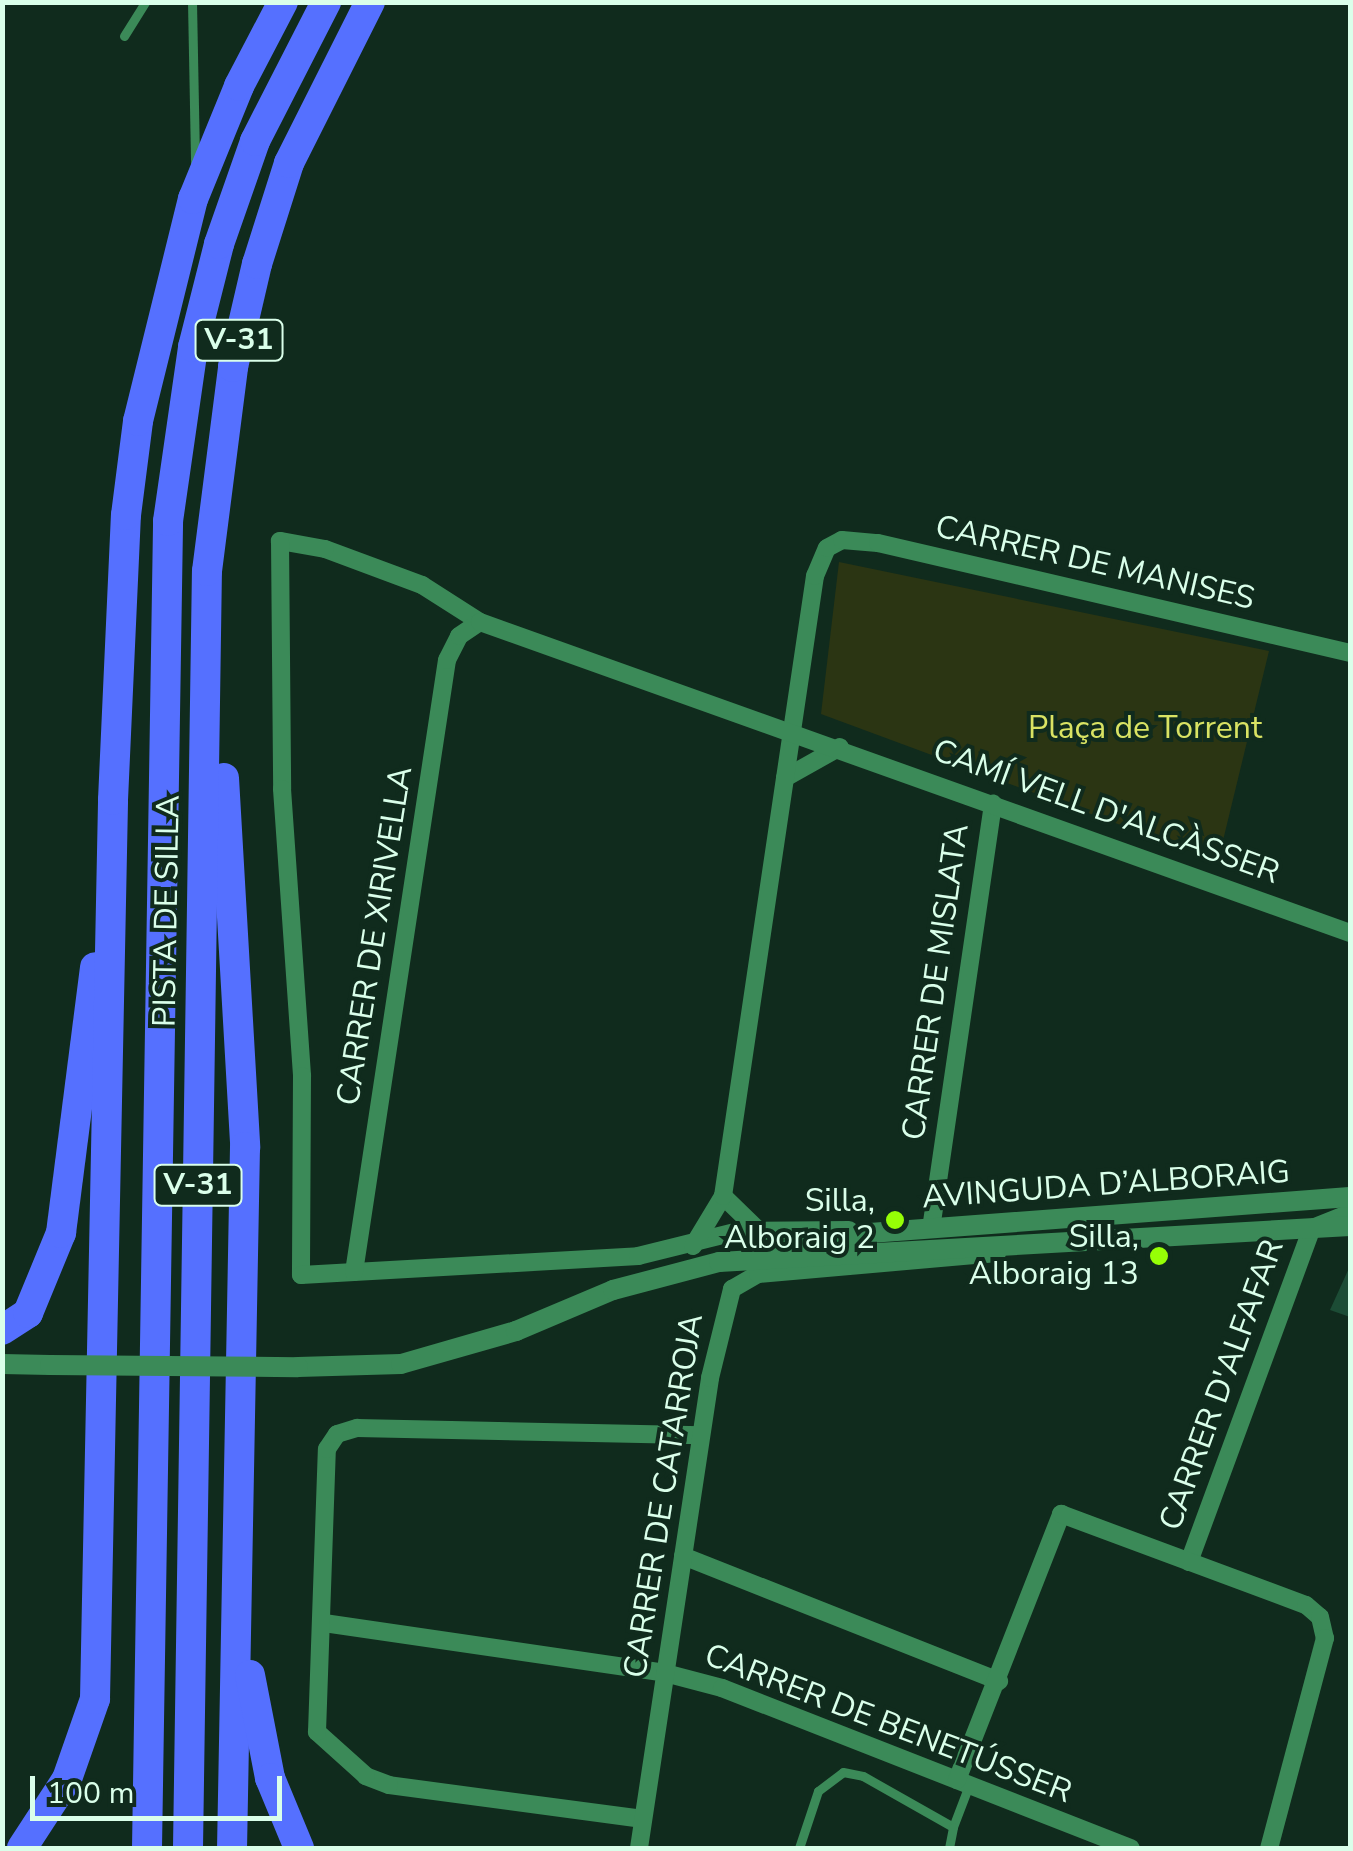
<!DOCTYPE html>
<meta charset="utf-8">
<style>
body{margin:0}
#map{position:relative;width:1353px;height:1851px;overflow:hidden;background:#102b1d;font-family:"Nunito Sans",sans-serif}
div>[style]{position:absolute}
.green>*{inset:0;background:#2b3513}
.building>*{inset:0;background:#1c4c35}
.service>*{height:9px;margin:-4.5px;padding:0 4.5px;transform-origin:4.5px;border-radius:4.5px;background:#3b8a58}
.minor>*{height:18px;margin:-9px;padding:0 9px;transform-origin:9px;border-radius:9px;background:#3b8a58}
.tertiary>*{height:20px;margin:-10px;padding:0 10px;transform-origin:10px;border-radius:10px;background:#3b8a58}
.motorway>*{height:30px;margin:-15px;padding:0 15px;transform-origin:15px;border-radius:15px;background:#5570ff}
.tertiary-bridge>*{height:20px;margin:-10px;padding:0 10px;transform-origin:10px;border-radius:10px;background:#3b8a58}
.dots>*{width:28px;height:28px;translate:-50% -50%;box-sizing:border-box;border:5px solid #102b1d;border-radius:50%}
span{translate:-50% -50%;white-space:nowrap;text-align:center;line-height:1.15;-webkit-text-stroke:8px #102b1d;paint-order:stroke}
.shield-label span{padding:2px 8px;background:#102b1d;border:2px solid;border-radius:8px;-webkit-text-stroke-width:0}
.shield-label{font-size:30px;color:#daffea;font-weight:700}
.street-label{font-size:32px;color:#daffea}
.park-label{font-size:32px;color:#d9e363}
.poi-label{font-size:32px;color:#daffea}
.right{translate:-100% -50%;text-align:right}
.frame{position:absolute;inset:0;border:5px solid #daffea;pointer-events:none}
.scale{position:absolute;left:30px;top:1776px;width:252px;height:45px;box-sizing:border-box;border:5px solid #daffea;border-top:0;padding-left:12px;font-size:30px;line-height:35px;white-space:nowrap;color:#daffea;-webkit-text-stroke:8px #102b1d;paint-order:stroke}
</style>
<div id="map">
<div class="green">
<div style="clip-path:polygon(839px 562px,1269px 651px,1218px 861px,821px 714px)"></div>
</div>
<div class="building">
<div style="clip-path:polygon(1350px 1266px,1350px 1317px,1330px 1310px)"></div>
</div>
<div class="service">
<div style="left:192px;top:2px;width:163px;rotate:88.9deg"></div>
<div style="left:124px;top:36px;width:40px;rotate:-58deg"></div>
<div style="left:799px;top:1848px;width:60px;rotate:-71.6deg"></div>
<div style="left:818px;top:1791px;width:31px;rotate:-37deg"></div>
<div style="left:843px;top:1772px;width:20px;rotate:11deg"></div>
<div style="left:863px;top:1776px;width:103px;rotate:29.5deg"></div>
<div style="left:953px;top:1827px;width:45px;rotate:-69.1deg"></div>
<div style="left:949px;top:1848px;width:21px;rotate:-79deg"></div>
</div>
<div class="minor">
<div style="left:480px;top:622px;width:69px;rotate:-147.5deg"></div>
<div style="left:422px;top:585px;width:103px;rotate:-159.6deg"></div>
<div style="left:325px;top:549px;width:46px;rotate:-169.9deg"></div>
<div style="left:280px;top:541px;width:248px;rotate:89.5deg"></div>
<div style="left:282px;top:789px;width:288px;rotate:86deg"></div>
<div style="left:302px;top:1076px;width:199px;rotate:90.3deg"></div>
<div style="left:301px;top:1275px;width:338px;rotate:-3.2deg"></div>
<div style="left:638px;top:1256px;width:104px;rotate:-13.9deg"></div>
<div style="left:739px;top:1231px;width:110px;rotate:-0.5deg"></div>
<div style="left:785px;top:778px;width:63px;rotate:-29.4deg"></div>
<div style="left:723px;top:1196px;width:49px;rotate:44.2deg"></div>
<div style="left:931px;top:1229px;width:430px;rotate:-81.7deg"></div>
<div style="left:693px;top:1246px;width:58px;rotate:-59deg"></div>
<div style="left:723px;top:1196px;width:627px;rotate:-81.56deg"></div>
<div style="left:815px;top:576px;width:30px;rotate:-67deg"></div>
<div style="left:827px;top:548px;width:17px;rotate:-28deg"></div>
<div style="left:842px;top:540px;width:36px;rotate:5deg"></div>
<div style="left:878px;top:543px;width:485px;rotate:13.1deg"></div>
<div style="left:354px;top:1272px;width:619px;rotate:-81.36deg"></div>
<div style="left:447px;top:660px;width:27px;rotate:-63deg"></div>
<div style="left:459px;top:636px;width:25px;rotate:-34deg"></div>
<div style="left:480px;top:622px;width:924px;rotate:19.67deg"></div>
<div style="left:683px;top:1556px;width:340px;rotate:21.6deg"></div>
<div style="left:1189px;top:1562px;width:356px;rotate:-69.8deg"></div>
<div style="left:1312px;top:1228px;width:41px;rotate:-21.5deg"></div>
<div style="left:324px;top:1623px;width:345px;rotate:8.3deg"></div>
<div style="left:665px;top:1673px;width:59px;rotate:14.7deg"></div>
<div style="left:722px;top:1688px;width:439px;rotate:21.4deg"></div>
<div style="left:957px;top:1780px;width:286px;rotate:-68.6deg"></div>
<div style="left:1061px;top:1514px;width:261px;rotate:20.4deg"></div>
<div style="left:1306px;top:1605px;width:18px;rotate:41deg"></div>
<div style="left:1320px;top:1617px;width:22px;rotate:77deg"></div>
<div style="left:1325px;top:1638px;width:217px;rotate:104.9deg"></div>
<div style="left:643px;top:1819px;width:256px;rotate:-172.4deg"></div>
<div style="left:389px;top:1785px;width:25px;rotate:-159deg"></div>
<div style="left:366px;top:1776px;width:66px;rotate:-138.1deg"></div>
<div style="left:317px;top:1732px;width:283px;rotate:-88deg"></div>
<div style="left:327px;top:1449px;width:18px;rotate:-56deg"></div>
<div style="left:337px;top:1434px;width:21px;rotate:-17deg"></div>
<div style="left:357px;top:1428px;width:344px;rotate:1.2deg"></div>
<div style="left:639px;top:1848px;width:475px;rotate:-81.4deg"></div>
<div style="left:710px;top:1378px;width:92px;rotate:-76.1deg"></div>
<div style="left:732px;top:1289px;width:30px;rotate:-30deg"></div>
<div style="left:758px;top:1274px;width:240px;rotate:-5deg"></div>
</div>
<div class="tertiary">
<div style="left:782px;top:1251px;width:90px;rotate:-11.6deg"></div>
<div style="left:870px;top:1233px;width:481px;rotate:-4.3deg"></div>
<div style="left:2px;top:1364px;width:48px;rotate:1.2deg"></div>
<div style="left:298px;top:1367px;width:103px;rotate:-1.7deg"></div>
<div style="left:401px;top:1364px;width:120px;rotate:-16deg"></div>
<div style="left:516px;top:1331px;width:105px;rotate:-22.9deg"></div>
<div style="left:613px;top:1290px;width:110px;rotate:-14.8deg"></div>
<div style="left:719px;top:1262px;width:632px;rotate:-3.27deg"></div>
</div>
<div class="motorway">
<div style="left:224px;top:778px;width:370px;rotate:86.7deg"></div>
<div style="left:245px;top:1147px;width:701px;rotate:91.06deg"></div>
<div style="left:2px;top:1330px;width:31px;rotate:-33deg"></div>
<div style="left:28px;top:1313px;width:87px;rotate:-67.6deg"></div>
<div style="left:61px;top:1233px;width:268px;rotate:-82.7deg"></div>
<div style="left:250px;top:1675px;width:105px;rotate:79deg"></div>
<div style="left:270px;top:1778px;width:76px;rotate:67.5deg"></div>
<div style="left:22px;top:1848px;width:82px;rotate:-56.9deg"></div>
<div style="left:67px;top:1779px;width:85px;rotate:-70.7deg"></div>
<div style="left:95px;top:1699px;width:899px;rotate:-88.85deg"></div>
<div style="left:113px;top:800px;width:285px;rotate:-87.4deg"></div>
<div style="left:126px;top:515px;width:95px;rotate:-82.7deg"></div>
<div style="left:138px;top:421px;width:229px;rotate:-76.1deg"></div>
<div style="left:193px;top:199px;width:122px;rotate:-67.8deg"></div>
<div style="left:239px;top:86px;width:95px;rotate:-62.4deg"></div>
<div style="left:147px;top:1848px;width:1327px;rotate:-89.09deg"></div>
<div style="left:168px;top:521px;width:176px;rotate:-81.8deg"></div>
<div style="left:193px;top:347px;width:106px;rotate:-75.8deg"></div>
<div style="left:219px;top:244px;width:109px;rotate:-70.7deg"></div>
<div style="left:255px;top:141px;width:156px;rotate:-62.9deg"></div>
<div style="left:188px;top:1848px;width:1277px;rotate:-89.15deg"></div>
<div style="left:207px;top:571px;width:206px;rotate:-82.7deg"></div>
<div style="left:233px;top:367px;width:106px;rotate:-76.9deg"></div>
<div style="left:257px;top:264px;width:106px;rotate:-72.4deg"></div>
<div style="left:289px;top:163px;width:180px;rotate:-63.3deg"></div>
</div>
<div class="tertiary-bridge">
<div style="left:50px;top:1365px;width:248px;rotate:0.5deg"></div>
</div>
<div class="dots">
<div style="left:895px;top:1220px;background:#96ff06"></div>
<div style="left:1159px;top:1256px;background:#96ff06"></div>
</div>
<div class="shield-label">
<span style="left:239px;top:340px">V-31</span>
<span style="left:198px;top:1185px">V-31</span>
</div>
<div class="street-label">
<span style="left:1095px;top:563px;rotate:13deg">CARRER DE MANISES</span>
<span style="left:1106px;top:812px;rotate:20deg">CAMÍ VELL D'ALCÀSSER</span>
<span style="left:167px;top:911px;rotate:-89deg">PISTA DE SILLA</span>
<span style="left:375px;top:936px;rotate:-81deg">CARRER DE XIRIVELLA</span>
<span style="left:936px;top:982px;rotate:-82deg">CARRER DE MISLATA</span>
<span style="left:1106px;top:1185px;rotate:-4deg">AVINGUDA D’ALBORAIG</span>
<span style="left:1222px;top:1385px;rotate:-70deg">CARRER D'ALFAFAR</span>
<span style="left:664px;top:1496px;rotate:-81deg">CARRER DE CATARROJA</span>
<span style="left:888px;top:1724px;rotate:21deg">CARRER DE BENETÚSSER</span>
</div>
<div class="park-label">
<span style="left:1145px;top:728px">Plaça de Torrent</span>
</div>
<div class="poi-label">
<span class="right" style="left:875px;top:1220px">Silla,<br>Alboraig 2</span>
<span class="right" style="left:1139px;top:1256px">Silla,<br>Alboraig 13</span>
</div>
<div class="frame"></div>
<div class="scale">100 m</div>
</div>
